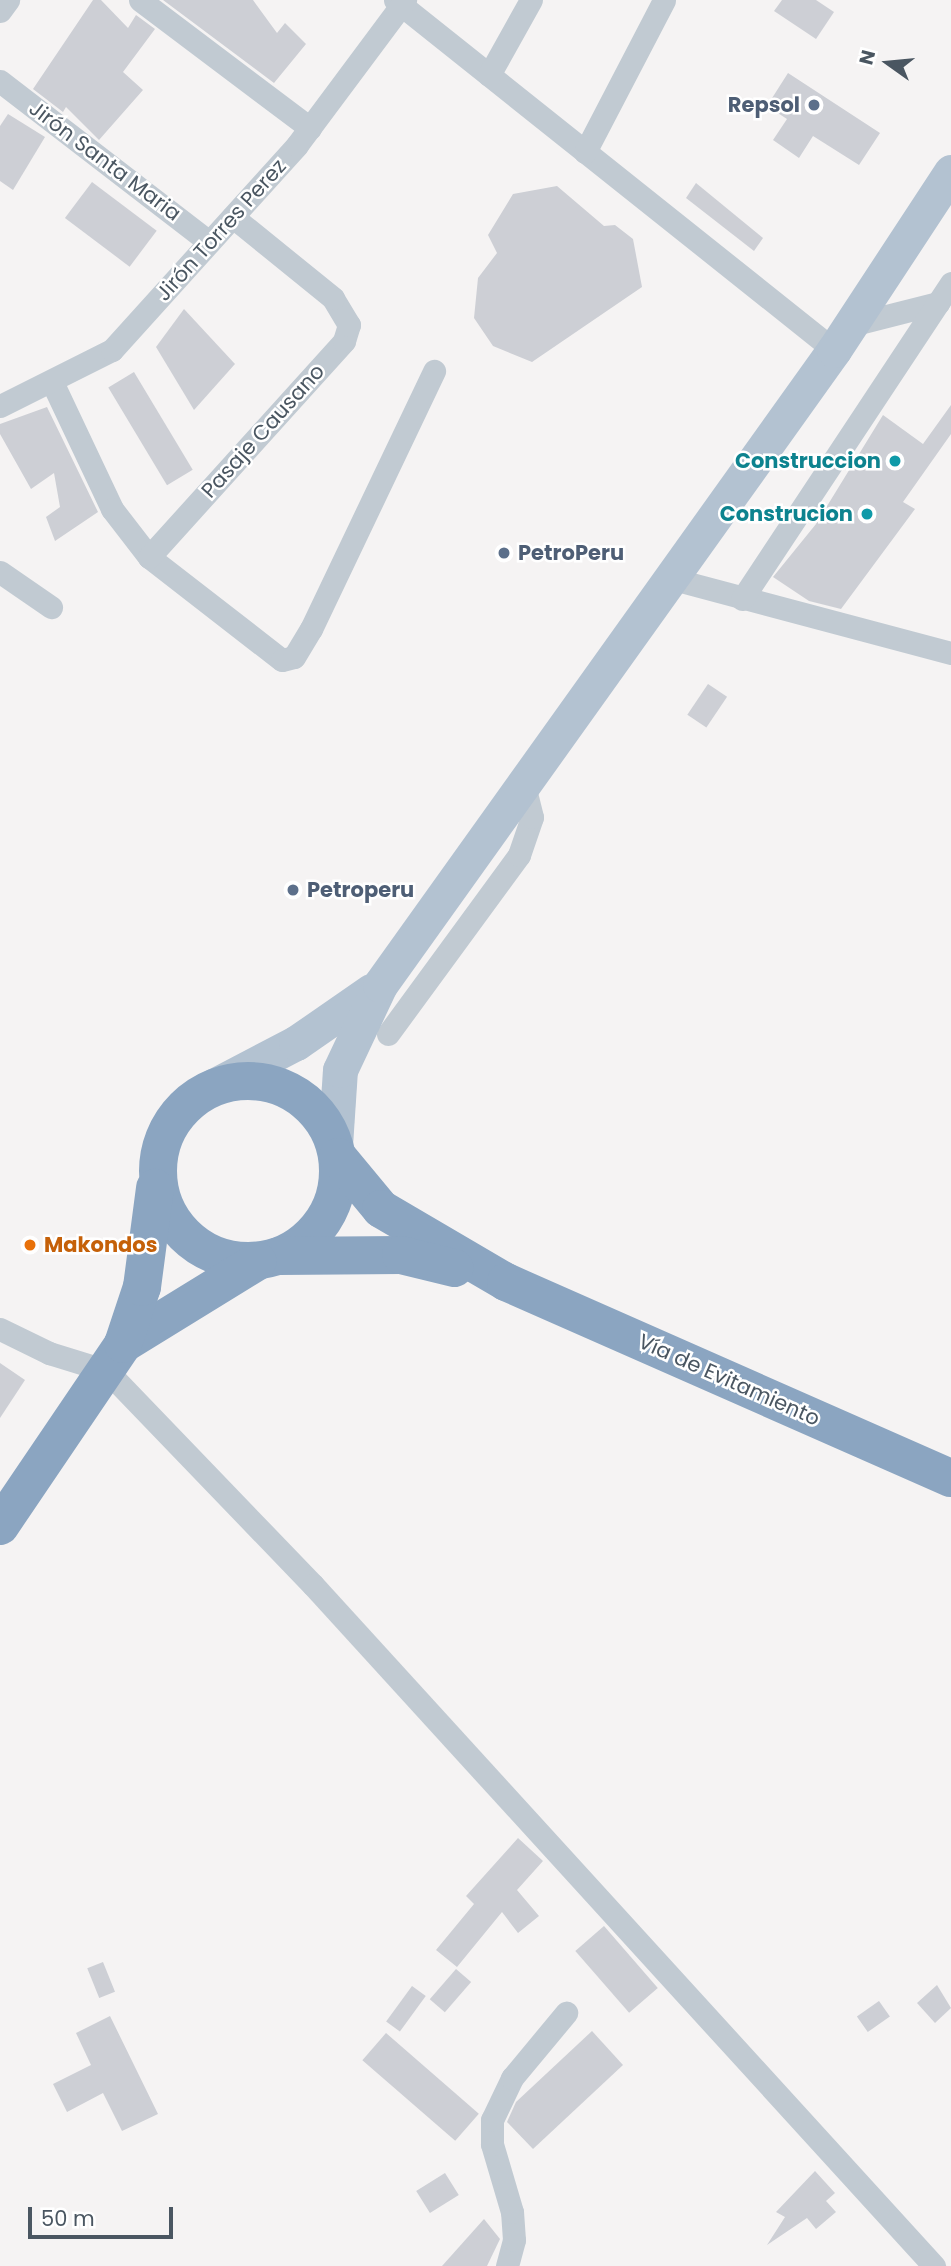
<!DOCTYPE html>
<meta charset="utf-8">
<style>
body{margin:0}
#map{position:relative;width:951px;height:2266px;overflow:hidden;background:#f5f3f3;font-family:Poppins,sans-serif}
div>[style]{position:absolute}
.building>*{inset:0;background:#cdcfd5;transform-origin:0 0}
.street>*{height:23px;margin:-11.5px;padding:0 11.5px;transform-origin:11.5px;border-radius:11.5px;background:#c1cad2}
.primary>*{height:35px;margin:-17.5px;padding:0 17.5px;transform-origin:17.5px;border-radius:17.5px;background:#b3c2d1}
.highway>*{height:38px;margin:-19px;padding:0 19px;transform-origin:19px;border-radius:19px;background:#8ba5c1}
.highway>.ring{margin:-19px;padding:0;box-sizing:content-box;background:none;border:38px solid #8ba5c1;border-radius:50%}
.dots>*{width:19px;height:19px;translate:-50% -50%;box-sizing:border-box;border:4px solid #fff;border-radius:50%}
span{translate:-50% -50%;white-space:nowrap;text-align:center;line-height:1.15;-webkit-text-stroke:5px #fff;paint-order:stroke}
.service-label{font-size:21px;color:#4e5e75;font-weight:700}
.right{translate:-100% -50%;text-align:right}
.left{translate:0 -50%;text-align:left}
.street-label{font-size:21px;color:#4a5661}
.culture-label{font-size:21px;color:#0d838f;font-weight:700}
.food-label{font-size:21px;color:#c56008;font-weight:700}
.north{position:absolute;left:853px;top:28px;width:70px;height:70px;-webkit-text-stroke:5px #fff;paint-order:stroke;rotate:285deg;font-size:19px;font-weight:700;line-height:28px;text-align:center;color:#4a5661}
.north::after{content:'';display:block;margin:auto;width:24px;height:32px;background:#4a5661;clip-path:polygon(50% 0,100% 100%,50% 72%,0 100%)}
.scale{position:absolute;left:28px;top:2207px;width:145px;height:32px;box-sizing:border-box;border:4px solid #4a5661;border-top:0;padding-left:9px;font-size:21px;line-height:24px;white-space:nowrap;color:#4a5661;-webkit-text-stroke:5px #fff;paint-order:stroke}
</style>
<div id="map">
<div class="building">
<div style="clip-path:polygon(93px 0,101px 0,128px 28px,136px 15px,155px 29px,123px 72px,143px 90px,99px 140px,66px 107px,63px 112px,33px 89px)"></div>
<div style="clip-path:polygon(163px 0,253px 0,277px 33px,285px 23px,306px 44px,274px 83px)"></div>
<div style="clip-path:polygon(782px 0,816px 0,834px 12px,816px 39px,774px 11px)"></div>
<div style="clip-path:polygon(788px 73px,880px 133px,859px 165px,813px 136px,799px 158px,773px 140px,787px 119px,767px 106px)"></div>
<div style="clip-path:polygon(8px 114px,45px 137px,13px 190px,0 181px,0 126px)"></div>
<div style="left:92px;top:182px;width:81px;height:45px;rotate:37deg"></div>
<div style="clip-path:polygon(696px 183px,763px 238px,754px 251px,686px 198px)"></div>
<div style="clip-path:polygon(557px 186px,604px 226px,615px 225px,633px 239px,642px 287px,532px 362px,493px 346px,474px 318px,478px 278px,497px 253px,488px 235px,513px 194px)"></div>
<div style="clip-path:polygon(184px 309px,235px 364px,194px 410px,156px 347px)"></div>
<div style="left:134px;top:372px;width:114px;height:30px;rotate:59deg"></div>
<div style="clip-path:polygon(951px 405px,951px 434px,903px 502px,915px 509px,841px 609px,809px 601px,773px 577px,816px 524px,883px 415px,923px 444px)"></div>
<div style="clip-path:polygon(47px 407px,98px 512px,55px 541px,46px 517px,60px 507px,54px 473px,31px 489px,0 434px,0 424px)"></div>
<div style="left:708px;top:684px;width:23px;height:37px;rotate:34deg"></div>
<div style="clip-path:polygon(0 1363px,25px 1380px,0 1418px)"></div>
<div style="clip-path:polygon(518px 1838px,543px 1861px,517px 1890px,539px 1916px,518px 1933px,502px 1912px,457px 1967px,436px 1950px,474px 1904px,466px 1896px)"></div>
<div style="left:604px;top:1926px;width:82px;height:38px;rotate:49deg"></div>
<div style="left:103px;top:1962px;width:32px;height:17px;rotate:68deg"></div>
<div style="left:456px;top:1969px;width:20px;height:40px;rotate:41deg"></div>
<div style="clip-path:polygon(937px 1985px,951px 2008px,935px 2023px,917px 2003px)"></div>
<div style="left:412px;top:1986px;width:17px;height:44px;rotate:36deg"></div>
<div style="left:879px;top:2001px;width:19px;height:27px;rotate:55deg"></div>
<div style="clip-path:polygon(110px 2016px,158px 2114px,122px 2131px,103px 2093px,67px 2112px,53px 2084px,91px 2065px,76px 2033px)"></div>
<div style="clip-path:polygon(592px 2031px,623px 2065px,533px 2149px,507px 2122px,516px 2102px)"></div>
<div style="left:386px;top:2033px;width:123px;height:36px;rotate:41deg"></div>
<div style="clip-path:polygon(815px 2171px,835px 2193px,826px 2201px,836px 2212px,816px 2229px,807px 2218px,767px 2245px,785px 2217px,776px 2212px)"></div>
<div style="left:445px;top:2173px;width:26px;height:34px;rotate:58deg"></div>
<div style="clip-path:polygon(484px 2219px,500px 2239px,487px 2266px,442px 2266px)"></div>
</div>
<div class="street">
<div style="left:140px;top:0;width:213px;rotate:37deg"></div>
<div style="left:395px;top:0;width:561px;rotate:38.56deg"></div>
<div style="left:0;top:11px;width:14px;rotate:-54deg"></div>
<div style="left:489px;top:75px;width:86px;rotate:-60.8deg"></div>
<div style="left:0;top:81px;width:264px;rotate:37.6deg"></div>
<div style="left:585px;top:152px;width:171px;rotate:-62.5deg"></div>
<div style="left:851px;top:325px;width:90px;rotate:-14.2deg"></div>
<div style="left:53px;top:384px;width:138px;rotate:64.7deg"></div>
<div style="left:112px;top:509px;width:61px;rotate:52.4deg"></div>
<div style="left:149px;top:557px;width:168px;rotate:37.8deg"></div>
<div style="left:282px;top:660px;width:12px;rotate:-14deg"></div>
<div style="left:294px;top:657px;width:33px;rotate:-59deg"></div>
<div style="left:311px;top:629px;width:286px;rotate:-64.5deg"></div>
<div style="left:0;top:406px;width:125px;rotate:-26.6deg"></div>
<div style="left:112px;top:350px;width:276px;rotate:-47.9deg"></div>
<div style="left:297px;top:145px;width:181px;rotate:-53.3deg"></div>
<div style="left:149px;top:557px;width:291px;rotate:-47.9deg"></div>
<div style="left:344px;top:341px;width:17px;rotate:-73deg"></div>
<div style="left:349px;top:325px;width:31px;rotate:-121deg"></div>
<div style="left:333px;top:298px;width:129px;rotate:-141deg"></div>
<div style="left:0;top:572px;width:62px;rotate:34.5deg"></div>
<div style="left:673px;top:579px;width:288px;rotate:14.9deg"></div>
<div style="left:742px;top:599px;width:379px;rotate:-56.5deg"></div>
<div style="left:388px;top:1034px;width:222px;rotate:-53.8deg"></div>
<div style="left:519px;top:855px;width:40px;rotate:-71.1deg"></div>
<div style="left:532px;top:817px;width:33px;rotate:-104deg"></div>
<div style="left:0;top:1329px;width:55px;rotate:26.1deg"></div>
<div style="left:49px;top:1353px;width:61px;rotate:17.2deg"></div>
<div style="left:107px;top:1371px;width:297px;rotate:46.1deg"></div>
<div style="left:313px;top:1585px;width:922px;rotate:47.64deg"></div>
<div style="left:507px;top:2266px;width:27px;rotate:-75deg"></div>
<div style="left:514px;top:2240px;width:28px;rotate:-94deg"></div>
<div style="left:512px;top:2212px;width:71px;rotate:-106.4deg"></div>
<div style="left:492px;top:2144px;width:24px;rotate:-90deg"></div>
<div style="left:492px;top:2120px;width:47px;rotate:-64.5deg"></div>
<div style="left:512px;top:2078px;width:85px;rotate:-50.3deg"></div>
</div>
<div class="primary">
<div style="left:204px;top:1091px;width:104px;rotate:-27.6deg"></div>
<div style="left:296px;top:1043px;width:91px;rotate:-34.7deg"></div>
<div style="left:335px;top:1145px;width:75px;rotate:-86.2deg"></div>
<div style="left:340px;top:1070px;width:94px;rotate:-64.8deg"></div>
<div style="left:380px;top:985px;width:781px;rotate:-54.44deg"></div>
<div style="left:834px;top:350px;width:213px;rotate:-56.7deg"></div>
</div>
<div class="highway">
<div class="ring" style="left:158px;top:1081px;width:142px;height:142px"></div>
<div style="left:338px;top:1157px;width:67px;rotate:50.4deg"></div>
<div style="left:381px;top:1209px;width:145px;rotate:30.3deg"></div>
<div style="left:506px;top:1282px;width:486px;rotate:23.8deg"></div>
<div style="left:279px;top:1256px;width:122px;rotate:-0.5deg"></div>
<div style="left:401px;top:1255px;width:55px;rotate:13.8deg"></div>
<div style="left:123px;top:1344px;width:158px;rotate:-31.6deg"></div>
<div style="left:0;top:1526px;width:220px;rotate:-55.9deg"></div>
<div style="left:123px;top:1344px;width:60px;rotate:-71.6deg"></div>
<div style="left:142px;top:1287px;width:100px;rotate:-82.5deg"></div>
</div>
<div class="dots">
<div style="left:814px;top:105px;background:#5c6f8a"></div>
<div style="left:895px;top:461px;background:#0f9aa8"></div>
<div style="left:867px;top:514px;background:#0f9aa8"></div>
<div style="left:504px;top:553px;background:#5c6f8a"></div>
<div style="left:293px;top:890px;background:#5c6f8a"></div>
<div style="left:30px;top:1245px;background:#e8710a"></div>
</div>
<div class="service-label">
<span class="right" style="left:800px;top:105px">Repsol</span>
<span class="left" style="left:518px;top:553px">PetroPeru</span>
<span class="left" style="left:307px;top:890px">Petroperu</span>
</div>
<div class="street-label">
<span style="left:105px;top:161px;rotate:37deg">Jirón Santa Maria</span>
<span style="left:221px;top:230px;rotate:-48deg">Jirón Torres Perez</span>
<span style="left:263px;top:431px;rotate:-48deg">Pasaje Causano</span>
<span style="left:729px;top:1380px;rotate:24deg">Vía de Evitamiento</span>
</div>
<div class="culture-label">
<span class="right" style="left:881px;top:461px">Construccion</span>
<span class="right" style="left:853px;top:514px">Construcion</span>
</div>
<div class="food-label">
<span class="left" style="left:44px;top:1245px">Makondos</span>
</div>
<div class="north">N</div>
<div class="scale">50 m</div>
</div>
